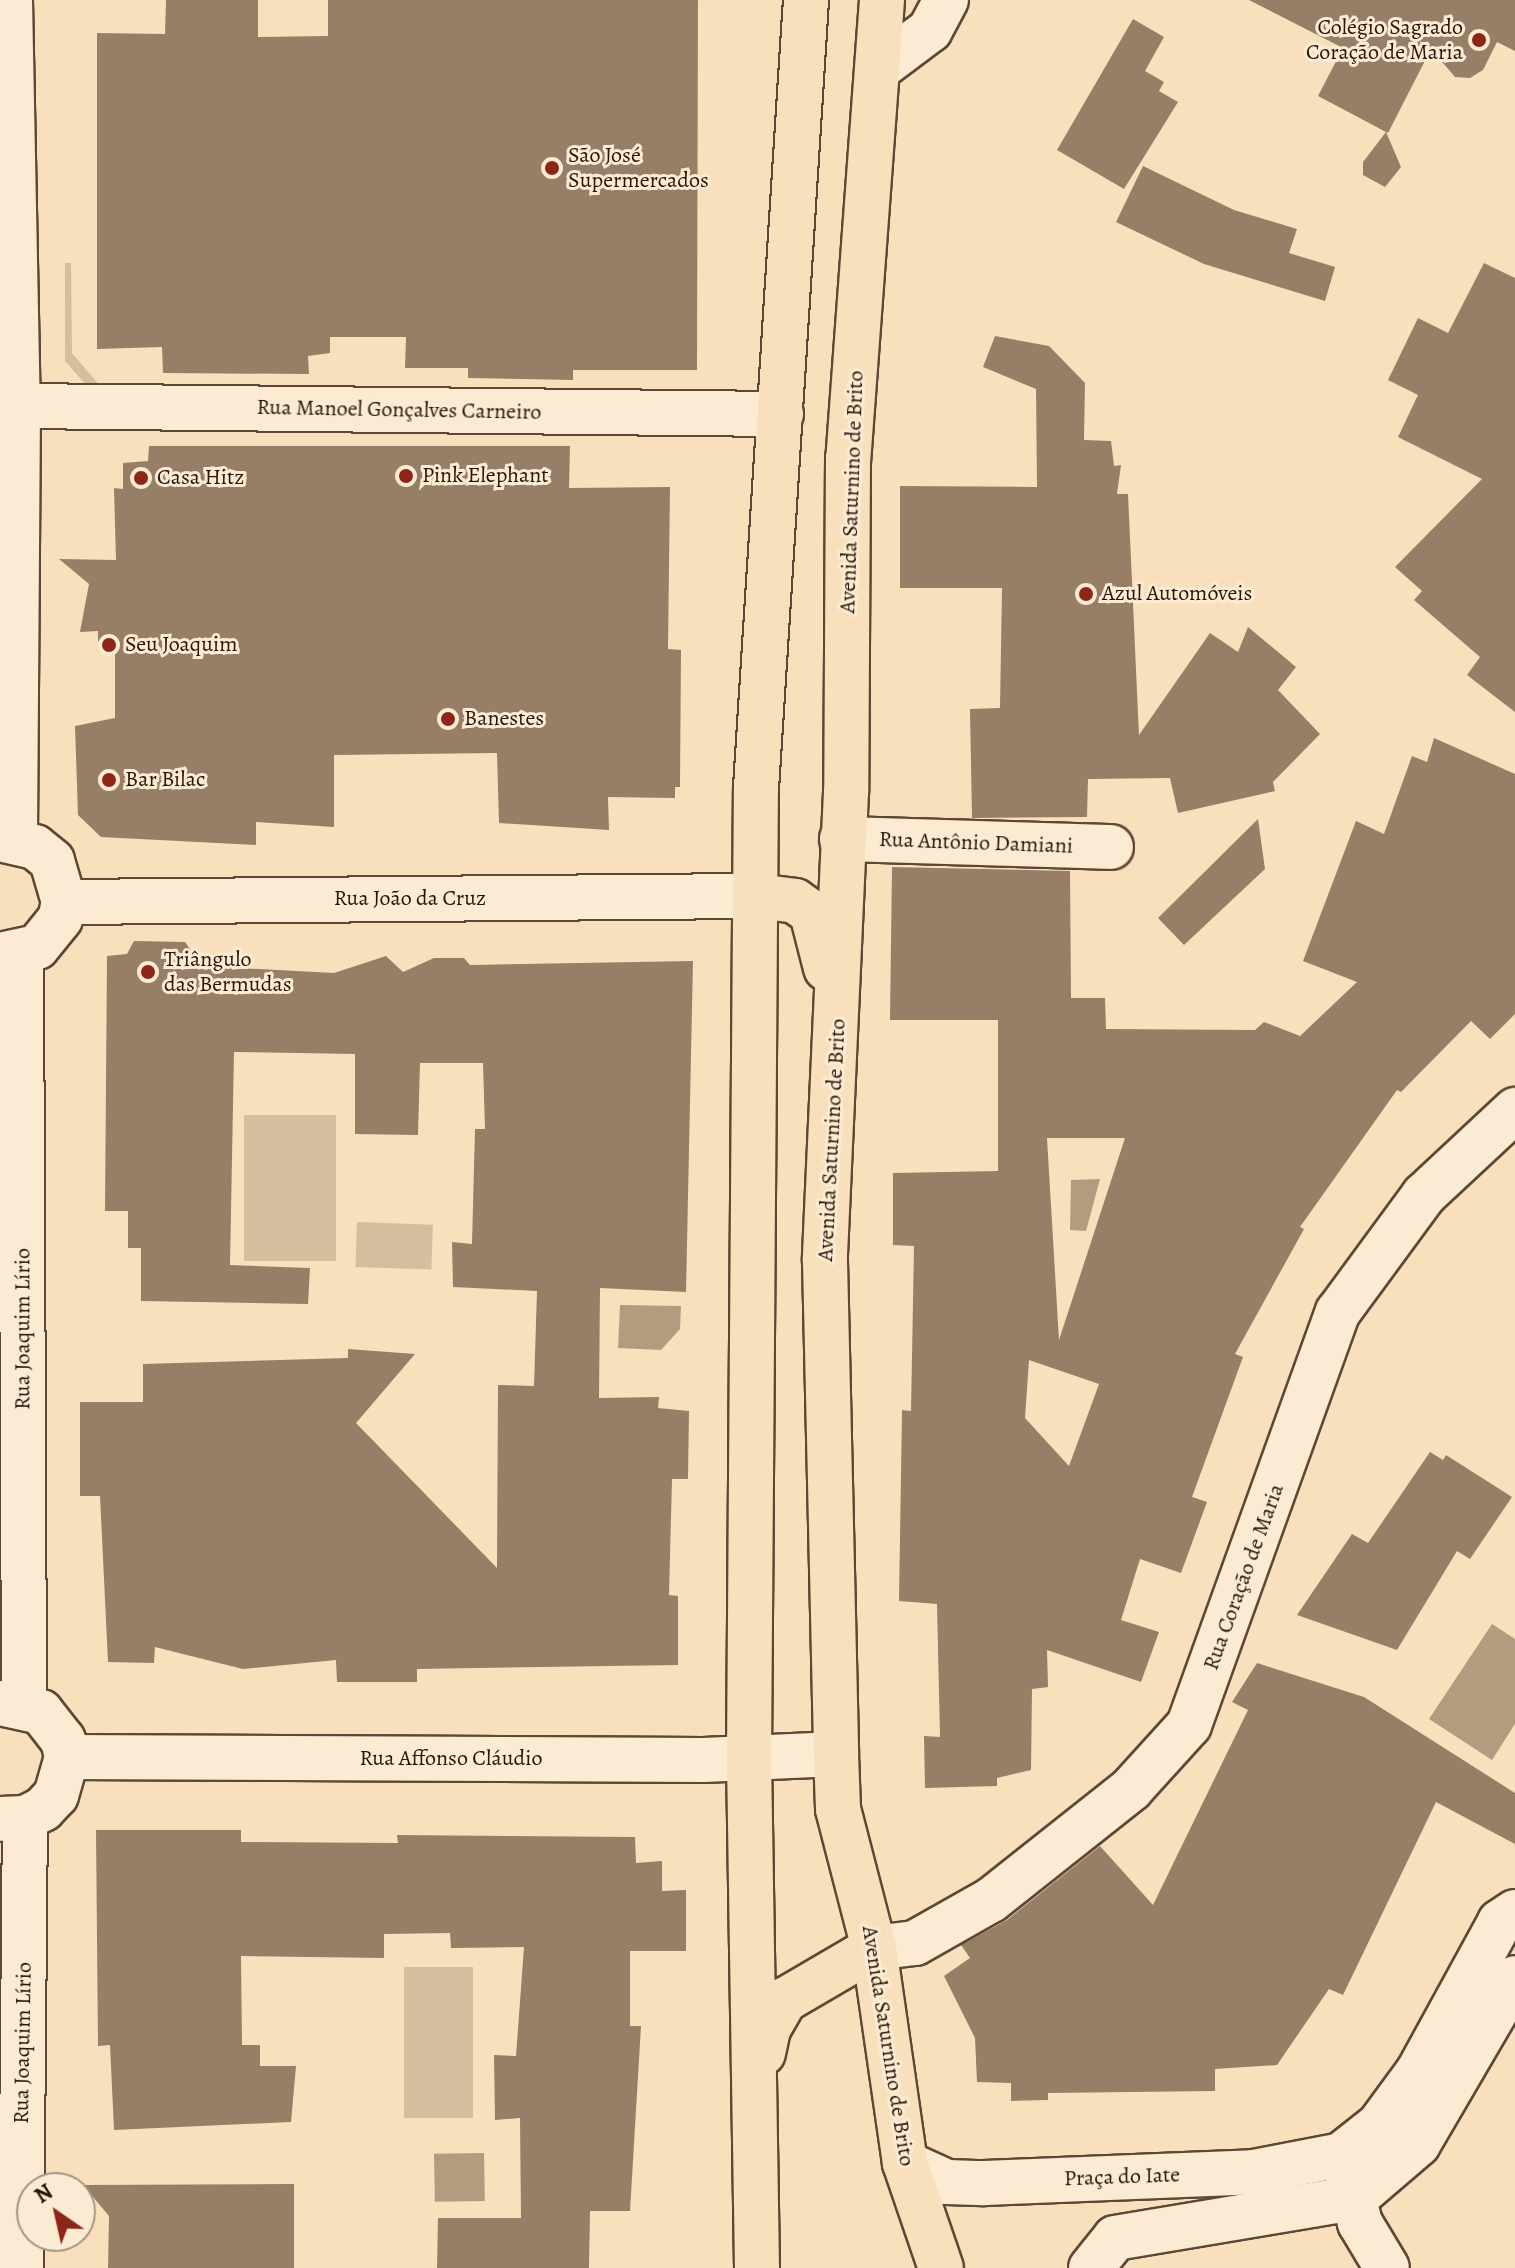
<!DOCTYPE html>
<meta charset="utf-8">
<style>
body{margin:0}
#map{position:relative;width:1515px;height:2268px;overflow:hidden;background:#f9e0bc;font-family:Alegreya,serif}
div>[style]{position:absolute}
.green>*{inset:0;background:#d6bd9e;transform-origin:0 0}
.water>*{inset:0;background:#b39b7f;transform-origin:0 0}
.building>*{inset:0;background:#967e67}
.roads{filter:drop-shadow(2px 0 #5e4736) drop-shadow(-2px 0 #5e4736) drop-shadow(0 2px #5e4736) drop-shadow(0 -2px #5e4736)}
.minor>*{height:44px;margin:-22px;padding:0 22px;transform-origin:22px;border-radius:22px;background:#fbebd3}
.major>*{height:44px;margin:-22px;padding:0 22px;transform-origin:22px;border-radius:22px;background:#f9e0bc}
.dots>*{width:22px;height:22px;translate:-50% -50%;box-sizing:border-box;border:4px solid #fbebd3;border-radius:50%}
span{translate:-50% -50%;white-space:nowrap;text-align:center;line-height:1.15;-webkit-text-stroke:6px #fbebd3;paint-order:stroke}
.poi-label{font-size:22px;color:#2a140a}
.right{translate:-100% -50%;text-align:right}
.left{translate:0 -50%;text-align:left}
.street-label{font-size:22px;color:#2a140a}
.north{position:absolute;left:16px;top:2172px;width:80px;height:80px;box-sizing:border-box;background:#fbebd3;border:2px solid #a79583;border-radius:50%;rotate:326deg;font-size:22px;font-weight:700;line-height:32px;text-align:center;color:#2a140a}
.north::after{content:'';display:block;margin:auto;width:28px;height:36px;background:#8f2418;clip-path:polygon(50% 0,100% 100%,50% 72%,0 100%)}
</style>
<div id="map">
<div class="green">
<div style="clip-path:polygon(65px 263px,71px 263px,72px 353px,101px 387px,94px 394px,65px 361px)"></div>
<div style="left:244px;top:1115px;width:92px;height:146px"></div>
<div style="left:357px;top:1222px;width:76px;height:45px;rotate:2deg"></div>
<div style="left:404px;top:1967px;width:69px;height:151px"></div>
</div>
<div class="water">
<div style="clip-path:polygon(1100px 1179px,1086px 1231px,1070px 1230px,1071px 1180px)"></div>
<div style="clip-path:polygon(620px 1305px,681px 1306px,680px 1329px,661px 1350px,618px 1348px)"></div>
<div style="clip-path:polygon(1492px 1624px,1515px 1639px,1515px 1724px,1492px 1760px,1429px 1719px)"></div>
<div style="left:484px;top:2153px;width:48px;height:50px;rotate:89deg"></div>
</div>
<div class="building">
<div style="clip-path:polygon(166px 0,258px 0,258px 37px,328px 36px,328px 0,698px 0,697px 370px,573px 370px,573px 380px,468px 378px,468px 368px,405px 368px,406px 337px,330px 337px,330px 353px,308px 356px,309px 374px,163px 373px,162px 347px,97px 349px,97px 33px,165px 34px)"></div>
<div style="clip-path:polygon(1249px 0,1515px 0,1515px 51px,1497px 42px,1483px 70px,1470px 78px,1455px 77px,1431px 49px,1388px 133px,1318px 96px,1343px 48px)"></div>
<div style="clip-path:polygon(1133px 19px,1164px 37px,1145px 71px,1164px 82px,1159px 91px,1178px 102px,1124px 189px,1057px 150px)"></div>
<div style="clip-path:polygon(1386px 132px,1401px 167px,1385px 187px,1363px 175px,1363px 162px)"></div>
<div style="clip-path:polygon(1143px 166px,1234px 210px,1297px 229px,1289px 253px,1335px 267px,1325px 301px,1204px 264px,1116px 222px)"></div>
<div style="clip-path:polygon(1484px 263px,1515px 278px,1515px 712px,1467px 675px,1480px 657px,1414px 600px,1422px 591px,1395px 567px,1482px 479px,1398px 437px,1418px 395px,1388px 380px,1418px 318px,1448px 333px)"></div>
<div style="clip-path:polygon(995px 336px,1049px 346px,1085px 383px,1084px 440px,1111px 441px,1114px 466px,1121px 465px,1117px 494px,1128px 494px,1139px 735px,1210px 633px,1238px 652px,1248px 627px,1296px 667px,1278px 690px,1320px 734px,1273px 782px,1275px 791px,1178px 813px,1170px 778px,1088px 779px,1087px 817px,972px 818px,970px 709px,1000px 708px,1002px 588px,900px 588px,900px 486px,1037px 487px,1036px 389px,983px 367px)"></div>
<div style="clip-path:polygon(149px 446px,570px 446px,569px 488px,670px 487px,668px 649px,681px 650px,680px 787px,675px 787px,675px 798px,608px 797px,609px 830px,499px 823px,497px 753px,334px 755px,334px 827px,256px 822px,256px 845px,101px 837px,78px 815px,75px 726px,115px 718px,115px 643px,98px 642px,98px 631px,80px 632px,89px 584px,59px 559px,116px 560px,114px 488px,123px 489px,123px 463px,148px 461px)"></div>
<div style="clip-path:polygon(evenodd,1434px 738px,1515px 774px,1515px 1014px,1490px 1039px,1471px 1021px,1401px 1092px,1397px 1090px,1300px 1227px,1304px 1229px,1235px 1354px,1243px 1357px,1192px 1497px,1207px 1502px,1181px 1573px,1140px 1559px,1121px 1620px,1159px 1632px,1141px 1682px,1047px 1650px,1048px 1687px,1032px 1689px,1031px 1770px,997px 1778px,997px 1786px,925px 1788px,924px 1736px,940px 1737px,937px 1604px,899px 1601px,902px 1410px,911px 1411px,914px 1246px,893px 1245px,893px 1173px,998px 1171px,998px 1020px,890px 1020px,892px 867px,1070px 871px,1071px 998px,1105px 998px,1106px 1029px,1255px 1030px,1264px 1022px,1300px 1036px,1357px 982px,1303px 961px,1356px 821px,1384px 834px,1412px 756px,1427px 762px,1434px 738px,1047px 1138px,1125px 1138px,1059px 1340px,1047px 1138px,1434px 738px,1029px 1360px,1099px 1384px,1069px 1466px,1025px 1418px,1029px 1360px)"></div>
<div style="clip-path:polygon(1258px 819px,1265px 869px,1184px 945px,1158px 918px)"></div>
<div style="clip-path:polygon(134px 941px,185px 942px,194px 955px,220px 957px,218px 967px,334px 973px,386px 956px,403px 972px,434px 958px,464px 958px,470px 965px,693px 961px,686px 1292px,600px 1288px,599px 1398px,659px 1397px,658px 1408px,689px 1411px,688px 1479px,672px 1479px,669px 1595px,678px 1596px,678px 1665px,417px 1669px,417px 1682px,337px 1682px,336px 1660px,243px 1669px,155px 1647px,154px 1663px,108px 1662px,100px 1496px,80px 1496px,80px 1402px,143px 1402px,143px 1364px,348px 1358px,348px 1349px,415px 1354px,356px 1423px,497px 1568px,498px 1385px,534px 1386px,537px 1291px,453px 1287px,452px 1242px,472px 1244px,475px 1129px,485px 1129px,483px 1063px,420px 1063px,418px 1135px,355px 1134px,355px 1054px,234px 1052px,230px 1265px,310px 1268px,308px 1304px,141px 1301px,141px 1248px,128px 1248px,128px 1211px,105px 1211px,107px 956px,127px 954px)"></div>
<div style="clip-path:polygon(1430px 1452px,1443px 1460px,1446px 1455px,1512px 1497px,1470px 1559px,1457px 1551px,1397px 1650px,1297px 1615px,1352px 1534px,1368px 1543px)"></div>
<div style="clip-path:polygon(1257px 1663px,1364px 1697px,1515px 1793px,1515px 1844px,1436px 1802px,1343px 1995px,1329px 1989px,1277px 2065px,1215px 2069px,1215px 2091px,1048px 2093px,1048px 2100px,1011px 2101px,1011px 2083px,977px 2082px,975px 2038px,944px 1976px,970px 1958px,961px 1945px,1007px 1920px,1100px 1846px,1153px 1905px,1248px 1710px,1232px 1702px)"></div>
<div style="clip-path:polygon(96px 1830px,241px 1830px,241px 1842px,398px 1843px,397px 1835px,635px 1837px,636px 1863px,662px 1861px,662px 1891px,686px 1890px,686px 1951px,630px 1951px,630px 2026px,641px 2026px,630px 2211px,590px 2211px,589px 2268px,437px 2268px,438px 2218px,521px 2218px,520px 2118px,495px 2120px,494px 2055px,516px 2056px,524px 1947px,451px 1948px,450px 1933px,384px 1934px,384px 1958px,241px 1956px,242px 2045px,260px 2045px,260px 2066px,296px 2066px,291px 2122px,114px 2130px,110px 2045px,98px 2046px)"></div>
<div style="clip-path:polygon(294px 2184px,294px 2268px,108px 2268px,109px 2216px,83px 2185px)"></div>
</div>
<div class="roads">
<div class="minor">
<div style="left:10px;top:0;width:406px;rotate:88.9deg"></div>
<div style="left:18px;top:406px;width:433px;rotate:90.4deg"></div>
<div style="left:878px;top:69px;width:65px;rotate:-36.9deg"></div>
<div style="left:930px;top:30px;width:34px;rotate:-62deg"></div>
<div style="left:18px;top:406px;width:763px;rotate:0.6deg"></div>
<div style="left:0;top:839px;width:36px;rotate:13deg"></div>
<div style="left:35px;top:847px;width:22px;rotate:39deg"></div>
<div style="left:52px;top:861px;width:43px;rotate:73.7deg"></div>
<div style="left:64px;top:902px;width:17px;rotate:103deg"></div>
<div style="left:60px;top:919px;width:36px;rotate:129deg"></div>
<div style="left:37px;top:947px;width:38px;rotate:168deg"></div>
<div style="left:842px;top:839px;width:269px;rotate:1.7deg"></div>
<div style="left:64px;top:902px;width:692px;rotate:-0.5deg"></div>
<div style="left:21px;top:955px;width:749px;rotate:89.77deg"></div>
<div style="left:0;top:1703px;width:42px;rotate:12.4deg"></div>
<div style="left:41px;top:1712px;width:36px;rotate:52deg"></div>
<div style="left:63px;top:1740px;width:17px;rotate:77deg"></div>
<div style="left:67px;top:1757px;width:40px;rotate:106deg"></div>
<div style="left:56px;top:1795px;width:19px;rotate:133deg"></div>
<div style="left:43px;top:1809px;width:20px;rotate:153deg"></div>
<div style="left:25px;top:1818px;width:25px;rotate:178deg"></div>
<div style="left:67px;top:1757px;width:637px;rotate:0.27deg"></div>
<div style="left:704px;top:1760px;width:132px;rotate:-2.6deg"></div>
<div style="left:874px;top:1948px;width:41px;rotate:-7deg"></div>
<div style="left:915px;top:1943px;width:87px;rotate:-29.5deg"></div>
<div style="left:991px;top:1900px;width:179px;rotate:-38.4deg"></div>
<div style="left:1131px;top:1789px;width:86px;rotate:-47.8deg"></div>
<div style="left:1189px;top:1725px;width:439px;rotate:-70.2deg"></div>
<div style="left:1338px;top:1312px;width:145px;rotate:-53.7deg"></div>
<div style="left:1424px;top:1195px;width:125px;rotate:-43deg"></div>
<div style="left:905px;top:2163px;width:46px;rotate:24.3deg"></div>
<div style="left:947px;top:2182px;width:37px;rotate:2deg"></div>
<div style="left:984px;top:2183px;width:269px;rotate:-2.3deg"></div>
<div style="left:1253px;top:2172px;width:90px;rotate:-10.9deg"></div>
<div style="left:1341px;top:2155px;width:48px;rotate:-38.3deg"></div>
<div style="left:1379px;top:2125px;width:66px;rotate:-53.7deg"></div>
<div style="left:1418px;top:2072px;width:171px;rotate:-61.3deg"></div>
<div style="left:1500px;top:1922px;width:18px;rotate:-34deg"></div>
<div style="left:1347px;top:2172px;width:53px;rotate:75.7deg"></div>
<div style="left:1360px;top:2223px;width:52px;rotate:59deg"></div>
<div style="left:1355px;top:2198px;width:83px;rotate:-40.6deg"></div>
<div style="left:1418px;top:2144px;width:192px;rotate:-59.7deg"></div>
<div style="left:21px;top:2268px;width:450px;rotate:-89.5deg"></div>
<div style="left:1091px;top:2268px;width:38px;rotate:-51deg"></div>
<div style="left:1115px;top:2238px;width:243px;rotate:-9.5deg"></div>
</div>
<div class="major">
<div style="left:882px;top:0;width:459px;rotate:94.2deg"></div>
<div style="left:848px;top:458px;width:334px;rotate:90.3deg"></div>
<div style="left:846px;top:792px;width:469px;rotate:92.6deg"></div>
<div style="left:825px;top:1261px;width:493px;rotate:88.7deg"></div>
<div style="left:836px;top:1754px;width:55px;rotate:87.9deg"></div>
<div style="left:838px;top:1809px;width:144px;rotate:75.5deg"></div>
<div style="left:874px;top:1948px;width:217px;rotate:81.8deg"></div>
<div style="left:905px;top:2163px;width:111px;rotate:71.1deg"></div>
<div style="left:756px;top:896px;width:39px;rotate:7deg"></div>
<div style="left:795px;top:901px;width:21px;rotate:35deg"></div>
<div style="left:812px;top:913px;width:57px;rotate:75.7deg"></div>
<div style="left:763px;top:2053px;width:25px;rotate:-78deg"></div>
<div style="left:768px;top:2029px;width:34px;rotate:-60deg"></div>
<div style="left:785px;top:2000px;width:103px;rotate:-30.3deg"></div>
<div style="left:757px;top:2268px;width:511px;rotate:-90.9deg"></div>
<div style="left:749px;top:1757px;width:969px;rotate:-89.59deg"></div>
<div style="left:756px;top:788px;width:790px;rotate:-86.37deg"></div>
</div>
</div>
<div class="dots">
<div style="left:1479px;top:40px;background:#8f2418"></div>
<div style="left:552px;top:168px;background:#8f2418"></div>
<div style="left:406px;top:476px;background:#8f2418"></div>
<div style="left:141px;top:478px;background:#8f2418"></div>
<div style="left:1086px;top:594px;background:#8f2418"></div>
<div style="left:109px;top:645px;background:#8f2418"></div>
<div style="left:448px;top:719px;background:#8f2418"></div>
<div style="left:109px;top:780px;background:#8f2418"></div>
<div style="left:148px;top:972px;background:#8f2418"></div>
</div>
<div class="poi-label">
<span class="right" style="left:1463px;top:40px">Colégio Sagrado<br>Coração de Maria</span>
<span class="left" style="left:568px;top:168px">São José<br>Supermercados</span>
<span class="left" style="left:422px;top:476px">Pink Elephant</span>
<span class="left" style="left:157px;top:478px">Casa Hitz</span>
<span class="left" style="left:1102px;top:594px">Azul Automóveis</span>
<span class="left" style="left:125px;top:645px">Seu Joaquim</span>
<span class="left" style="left:464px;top:719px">Banestes</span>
<span class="left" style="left:125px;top:780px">Bar Bilac</span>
<span class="left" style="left:164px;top:972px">Triângulo<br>das Bermudas</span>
</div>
<div class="street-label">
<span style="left:399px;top:410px;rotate:1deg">Rua Manoel Gonçalves Carneiro</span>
<span style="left:852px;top:492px;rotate:-88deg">Avenida Saturnino de Brito</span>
<span style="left:976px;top:843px;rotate:2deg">Rua Antônio Damiani</span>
<span style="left:410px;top:899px">Rua João da Cruz</span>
<span style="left:832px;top:1140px;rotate:-87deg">Avenida Saturnino de Brito</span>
<span style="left:23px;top:1329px;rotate:-90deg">Rua Joaquim Lírio</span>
<span style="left:1244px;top:1577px;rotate:-70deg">Rua Coração de Maria</span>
<span style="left:451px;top:1759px">Rua Affonso Cláudio</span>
<span style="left:23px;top:2043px;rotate:-89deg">Rua Joaquim Lírio</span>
<span style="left:888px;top:2046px;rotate:81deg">Avenida Saturnino de Brito</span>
<span style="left:1122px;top:2177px;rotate:-2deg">Praça do Iate</span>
</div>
<div class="north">N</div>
</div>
